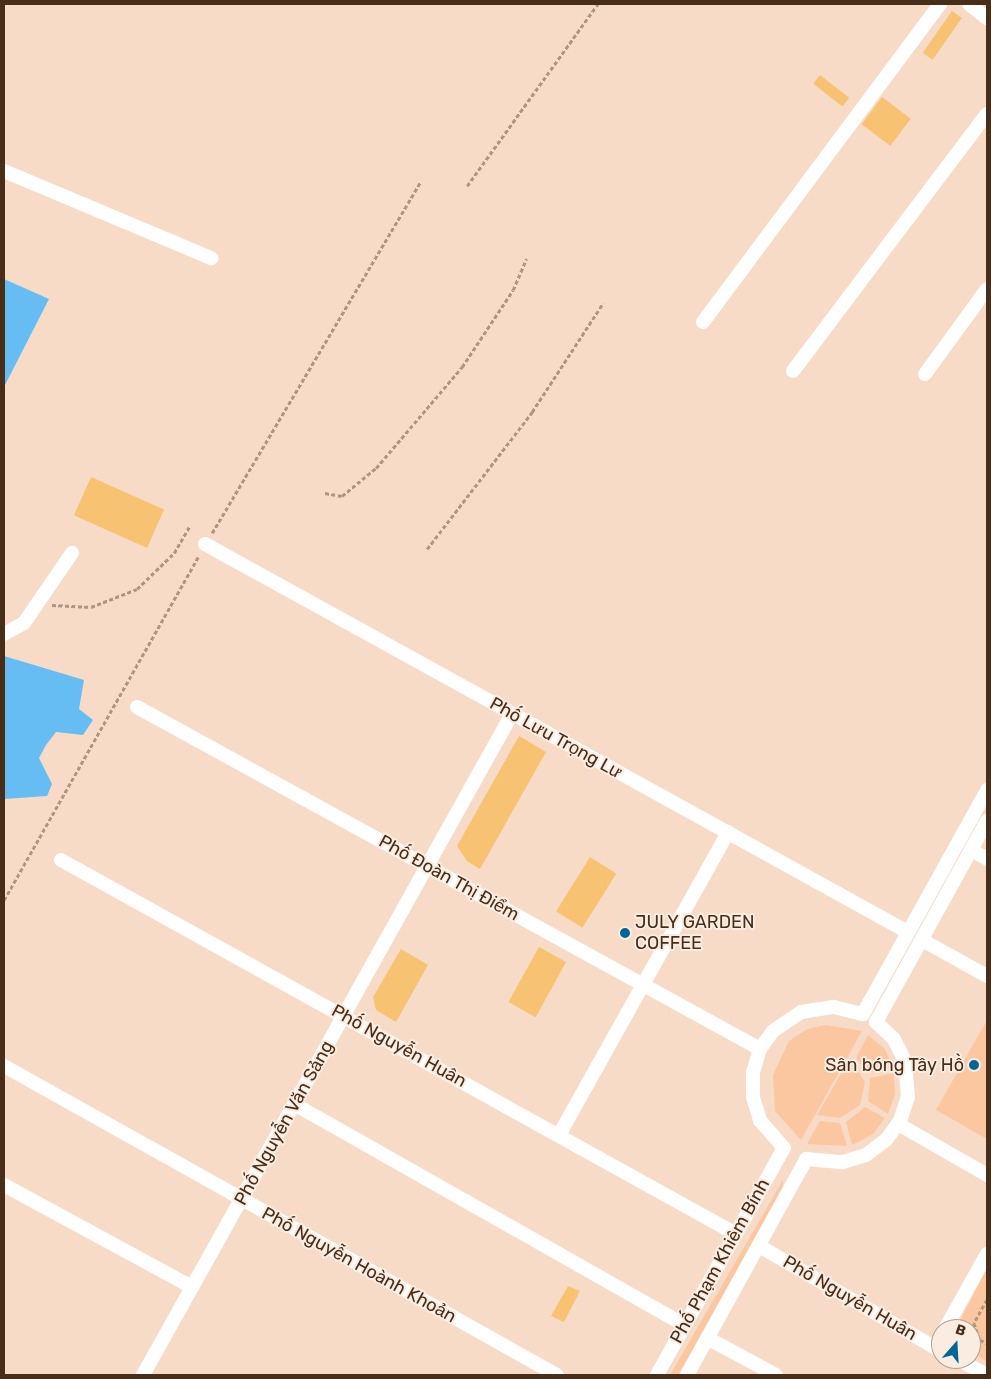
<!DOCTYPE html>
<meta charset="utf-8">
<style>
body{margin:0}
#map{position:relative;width:991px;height:1379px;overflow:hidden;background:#f7dbc7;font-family:Rubik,sans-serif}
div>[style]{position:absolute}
.green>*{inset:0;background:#fbc7a1}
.water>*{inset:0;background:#65bdf3}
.building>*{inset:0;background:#f7c372;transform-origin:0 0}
.path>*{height:2.5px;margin-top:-1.25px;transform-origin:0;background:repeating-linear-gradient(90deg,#af9480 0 4px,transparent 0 6.5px)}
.minor>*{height:14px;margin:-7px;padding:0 7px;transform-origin:7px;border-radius:7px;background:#fff}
.dots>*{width:14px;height:14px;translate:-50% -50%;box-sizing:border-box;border:2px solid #faece1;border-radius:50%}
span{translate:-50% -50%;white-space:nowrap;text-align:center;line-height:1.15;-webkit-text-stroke:4px #faece1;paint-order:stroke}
.street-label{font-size:18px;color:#482e19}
.poi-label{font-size:18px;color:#482e19}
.left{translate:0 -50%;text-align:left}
.right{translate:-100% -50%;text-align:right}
.frame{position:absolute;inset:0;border:5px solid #482e19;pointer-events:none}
.north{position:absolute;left:931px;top:1319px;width:50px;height:50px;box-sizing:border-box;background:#faece1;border:1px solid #b3a091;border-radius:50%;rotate:19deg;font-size:14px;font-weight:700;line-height:20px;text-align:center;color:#482e19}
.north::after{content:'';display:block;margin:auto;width:18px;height:22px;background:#006795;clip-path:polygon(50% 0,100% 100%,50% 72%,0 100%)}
</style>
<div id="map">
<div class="green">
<div style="clip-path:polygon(987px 1020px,987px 1139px,936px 1110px)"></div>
<div style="clip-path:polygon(826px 1025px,862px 1031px,801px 1140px,775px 1111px,773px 1075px,789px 1041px,807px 1029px)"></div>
<div style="clip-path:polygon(868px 1035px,885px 1049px,892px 1066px,868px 1073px,856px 1058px)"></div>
<div style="clip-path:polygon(850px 1058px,865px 1082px,860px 1105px,840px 1118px,817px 1115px)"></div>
<div style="clip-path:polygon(894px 1073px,895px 1094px,888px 1114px,868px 1101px,870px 1078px)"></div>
<div style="clip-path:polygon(865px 1107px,885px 1118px,873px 1134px,852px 1145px,846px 1122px)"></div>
<div style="clip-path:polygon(820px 1121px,840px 1123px,847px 1146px,807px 1144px)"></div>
<div style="clip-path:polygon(783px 1180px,782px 1190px,678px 1375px,670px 1375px)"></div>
<div style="clip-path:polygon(987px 1268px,987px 1362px,971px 1351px,971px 1329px,956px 1329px)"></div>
</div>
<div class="water">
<div style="clip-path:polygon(4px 279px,49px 299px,4px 387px)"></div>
<div style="clip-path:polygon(4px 656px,84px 680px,79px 709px,93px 720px,83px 735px,56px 732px,46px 745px,39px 758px,52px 784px,47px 796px,4px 799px)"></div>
</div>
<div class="building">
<div style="left:952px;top:11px;width:12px;height:51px;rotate:35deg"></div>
<div style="left:820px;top:75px;width:37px;height:11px;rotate:38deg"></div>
<div style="left:882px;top:97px;width:36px;height:34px;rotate:37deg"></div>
<div style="left:91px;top:477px;width:80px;height:42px;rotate:24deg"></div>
<div style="clip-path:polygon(519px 736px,546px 752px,480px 869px,467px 861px,457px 846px)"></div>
<div style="left:590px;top:857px;width:31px;height:64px;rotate:32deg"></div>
<div style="left:539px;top:947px;width:31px;height:63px;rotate:29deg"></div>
<div style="clip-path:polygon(401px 949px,428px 965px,396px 1022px,376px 1010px,373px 997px)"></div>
<div style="clip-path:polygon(568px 1286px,580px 1291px,564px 1322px,551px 1316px)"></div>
</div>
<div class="path">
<div style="left:467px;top:186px;width:224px;rotate:-54.3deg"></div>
<div style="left:325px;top:493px;width:17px;rotate:10deg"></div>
<div style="left:342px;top:496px;width:44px;rotate:-39.5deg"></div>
<div style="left:376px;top:468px;width:133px;rotate:-49.6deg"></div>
<div style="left:462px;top:367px;width:92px;rotate:-56.5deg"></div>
<div style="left:513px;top:290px;width:34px;rotate:-67deg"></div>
<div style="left:212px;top:533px;width:408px;rotate:-59.3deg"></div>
<div style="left:427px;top:549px;width:173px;rotate:-52.5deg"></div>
<div style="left:532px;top:412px;width:130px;rotate:-56.9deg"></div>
<div style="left:52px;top:605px;width:39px;rotate:3deg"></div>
<div style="left:91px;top:607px;width:49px;rotate:-21.4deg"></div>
<div style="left:137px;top:589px;width:52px;rotate:-44.2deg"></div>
<div style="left:174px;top:553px;width:32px;rotate:-60deg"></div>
<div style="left:4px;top:900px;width:396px;rotate:-60.5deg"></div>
<div style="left:987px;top:1300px;width:26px;rotate:119deg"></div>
<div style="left:974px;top:1323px;width:18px;rotate:71deg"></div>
<div style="left:980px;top:1340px;width:8px;rotate:23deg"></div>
</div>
<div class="minor">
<div style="left:969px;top:4px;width:23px;rotate:38deg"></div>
<div style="left:4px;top:171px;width:225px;rotate:22.8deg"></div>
<div style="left:703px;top:322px;width:397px;rotate:-53.3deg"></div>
<div style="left:793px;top:371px;width:322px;rotate:-53deg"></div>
<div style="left:925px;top:374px;width:105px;rotate:-53.9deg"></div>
<div style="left:205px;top:544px;width:803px;rotate:28.9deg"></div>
<div style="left:4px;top:634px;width:23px;rotate:-29deg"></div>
<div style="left:24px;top:623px;width:85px;rotate:-55.6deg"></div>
<div style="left:137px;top:707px;width:711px;rotate:28.76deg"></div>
<div style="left:971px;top:850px;width:18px;rotate:29deg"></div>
<div style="left:61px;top:860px;width:772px;rotate:28.99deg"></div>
<div style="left:922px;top:940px;width:74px;rotate:29deg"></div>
<div style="left:4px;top:1066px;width:633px;rotate:29.2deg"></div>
<div style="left:294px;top:1104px;width:449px;rotate:29.5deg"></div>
<div style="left:898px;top:1124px;width:103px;rotate:29.8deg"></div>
<div style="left:559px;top:1135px;width:347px;rotate:-60.8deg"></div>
<div style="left:4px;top:1185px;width:214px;rotate:28.5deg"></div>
<div style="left:759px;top:1246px;width:210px;rotate:30deg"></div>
<div style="left:945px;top:1329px;width:86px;rotate:-60.8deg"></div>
<div style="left:707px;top:1338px;width:78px;rotate:28.2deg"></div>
<div style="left:957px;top:1359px;width:34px;rotate:28deg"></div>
<div style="left:143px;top:1375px;width:757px;rotate:-60.83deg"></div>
<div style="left:657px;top:1375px;width:260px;rotate:-60.8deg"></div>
<div style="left:784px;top:1148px;width:37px;rotate:-131deg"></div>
<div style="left:760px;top:1120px;width:24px;rotate:-107deg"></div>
<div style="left:753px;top:1097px;width:25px;rotate:-90deg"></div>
<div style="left:753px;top:1072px;width:24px;rotate:-73deg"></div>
<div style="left:760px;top:1049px;width:22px;rotate:-54deg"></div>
<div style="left:773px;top:1031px;width:34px;rotate:-34deg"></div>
<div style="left:801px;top:1012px;width:33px;rotate:-9deg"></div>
<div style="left:834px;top:1007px;width:30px;rotate:14deg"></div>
<div style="left:863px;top:1014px;width:256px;rotate:-61deg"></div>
<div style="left:687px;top:1375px;width:247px;rotate:-61.1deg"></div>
<div style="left:806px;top:1159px;width:37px;rotate:5deg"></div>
<div style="left:843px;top:1162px;width:24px;rotate:-17deg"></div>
<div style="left:866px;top:1155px;width:25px;rotate:-37deg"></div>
<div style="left:886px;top:1140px;width:24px;rotate:-54deg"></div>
<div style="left:900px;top:1121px;width:25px;rotate:-72deg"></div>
<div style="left:908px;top:1097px;width:36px;rotate:-95deg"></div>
<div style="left:905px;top:1061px;width:25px;rotate:-117deg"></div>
<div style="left:894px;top:1039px;width:25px;rotate:-137deg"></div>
<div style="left:876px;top:1022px;width:230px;rotate:-61.1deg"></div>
</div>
<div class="dots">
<div style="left:625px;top:933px;background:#006795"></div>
<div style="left:974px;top:1065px;background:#006795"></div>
</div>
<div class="street-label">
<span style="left:556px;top:738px;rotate:29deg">Phố Lưu Trọng Lư</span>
<span style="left:449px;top:878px;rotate:29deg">Phố Đoàn Thị Điểm</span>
<span style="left:399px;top:1046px;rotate:29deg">Phố Nguyễn Huân</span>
<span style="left:284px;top:1123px;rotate:-61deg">Phố Nguyễn Văn Sảng</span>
<span style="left:720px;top:1261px;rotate:-61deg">Phố Phạm Khiêm Bính</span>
<span style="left:359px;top:1265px;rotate:29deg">Phố Nguyễn Hoành Khoản</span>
<span style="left:850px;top:1298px;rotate:30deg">Phố Nguyễn Huân</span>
</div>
<div class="poi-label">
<span class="left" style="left:635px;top:933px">JULY GARDEN<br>COFFEE</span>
<span class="right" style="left:964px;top:1065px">Sân bóng Tây Hồ</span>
</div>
<div class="frame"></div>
<div class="north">B</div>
</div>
